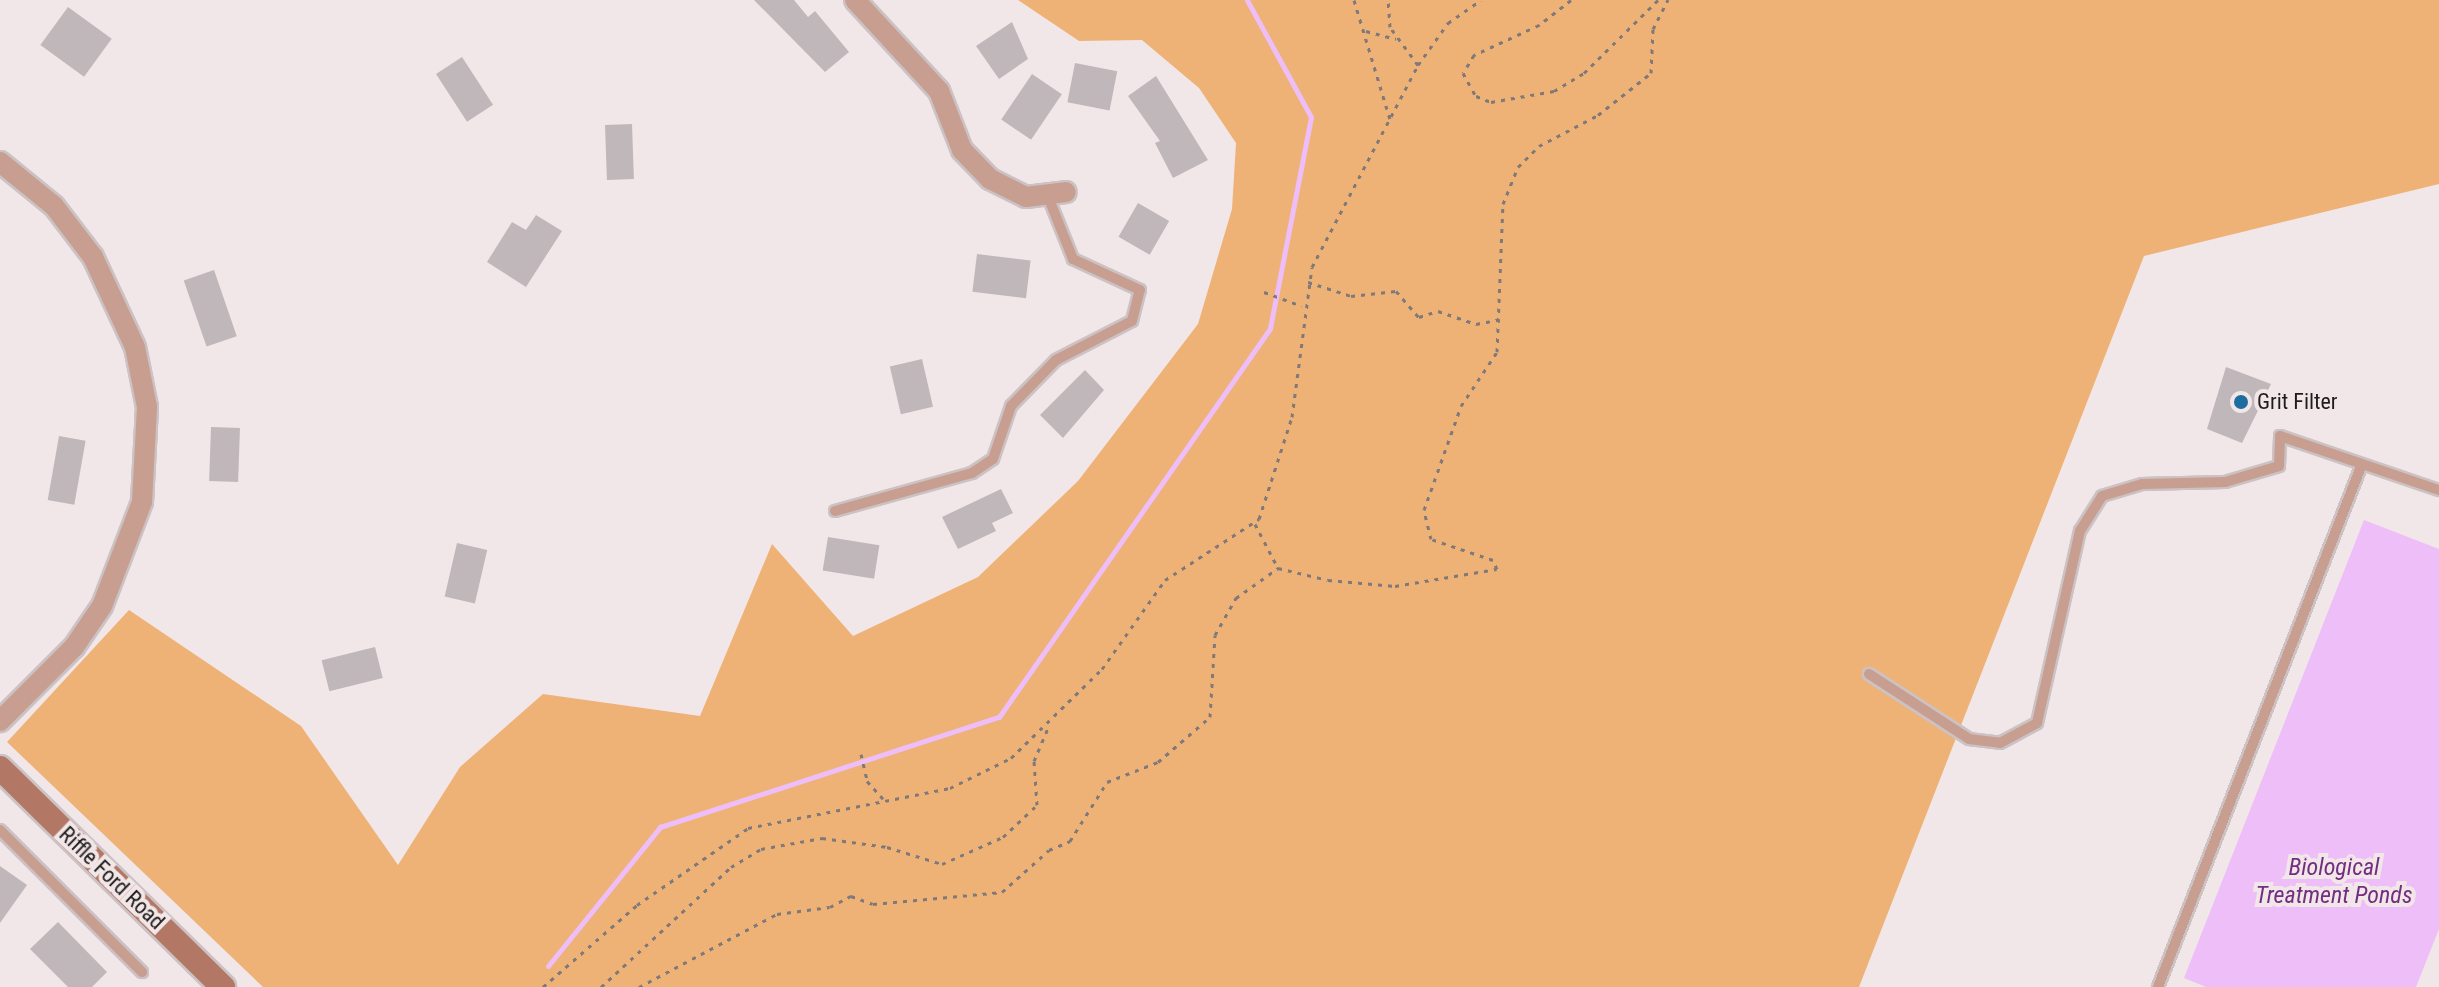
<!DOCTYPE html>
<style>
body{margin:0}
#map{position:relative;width:2439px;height:987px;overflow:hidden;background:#f2e7e8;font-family:"Roboto Condensed",sans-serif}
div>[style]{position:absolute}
.green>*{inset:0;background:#eeb276}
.water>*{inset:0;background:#edbef7}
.stream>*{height:5px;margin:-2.5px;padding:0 2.5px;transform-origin:2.5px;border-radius:2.5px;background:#edbef7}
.building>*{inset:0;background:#c0b7bb;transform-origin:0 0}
.path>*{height:3px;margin-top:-1.5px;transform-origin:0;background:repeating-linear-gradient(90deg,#807979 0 4px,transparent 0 10px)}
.roads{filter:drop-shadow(2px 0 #ccc2c3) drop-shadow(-2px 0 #ccc2c3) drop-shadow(0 2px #ccc2c3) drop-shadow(0 -2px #ccc2c3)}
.lane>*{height:10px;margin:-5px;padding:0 5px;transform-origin:5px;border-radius:5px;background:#c79e90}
.street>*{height:20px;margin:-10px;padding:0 10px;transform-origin:10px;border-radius:10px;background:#c79e90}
.secondary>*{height:24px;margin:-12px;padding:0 12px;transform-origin:12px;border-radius:12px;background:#b37865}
.dots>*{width:22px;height:22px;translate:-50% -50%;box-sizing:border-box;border:4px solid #f2e7e8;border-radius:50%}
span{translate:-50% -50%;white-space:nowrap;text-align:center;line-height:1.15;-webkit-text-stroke:8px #f2e7e8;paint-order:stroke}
.poi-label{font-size:22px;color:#201c1c}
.left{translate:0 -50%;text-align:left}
.street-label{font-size:22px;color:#201c1c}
.water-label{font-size:24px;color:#732e81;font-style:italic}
</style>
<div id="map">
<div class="green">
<div style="clip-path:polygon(1018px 0,2439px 0,2439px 184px,2144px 256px,1859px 987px,263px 987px,7px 742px,129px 610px,301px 726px,398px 865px,460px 767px,543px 694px,700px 716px,772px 544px,853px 636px,978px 577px,1078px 481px,1198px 324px,1232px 209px,1236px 143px,1199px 88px,1142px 40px,1079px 41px)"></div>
</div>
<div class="water">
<div style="clip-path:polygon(2364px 520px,2439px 549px,2439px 929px,2416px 987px,2206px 987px,2184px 978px)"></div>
</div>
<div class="stream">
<div style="left:548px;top:966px;width:179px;rotate:-51.1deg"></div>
<div style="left:660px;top:827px;width:356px;rotate:-18deg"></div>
<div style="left:999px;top:717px;width:474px;rotate:-55.1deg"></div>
<div style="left:1270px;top:328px;width:215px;rotate:-79deg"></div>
<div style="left:1311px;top:117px;width:133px;rotate:-118.7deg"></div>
</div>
<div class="building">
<div style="clip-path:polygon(754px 0,794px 0,808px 17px,815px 11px,849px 52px,825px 72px)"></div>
<div style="left:68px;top:7px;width:54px;height:47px;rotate:36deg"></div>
<div style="clip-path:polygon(1012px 22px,1028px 59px,999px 79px,976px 46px)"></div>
<div style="left:462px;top:57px;width:57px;height:31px;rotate:57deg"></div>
<div style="left:1075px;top:63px;width:43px;height:40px;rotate:11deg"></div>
<div style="left:1032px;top:74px;width:36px;height:55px;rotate:34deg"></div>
<div style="clip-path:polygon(1156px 76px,1208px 160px,1173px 178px,1155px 143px,1160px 141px,1128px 96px)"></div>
<div style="left:632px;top:124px;width:55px;height:27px;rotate:88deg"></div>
<div style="left:1138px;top:203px;width:36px;height:39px;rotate:30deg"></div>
<div style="clip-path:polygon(536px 215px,562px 231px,526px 287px,487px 262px,512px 222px,526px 230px)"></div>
<div style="left:977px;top:254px;width:54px;height:38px;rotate:7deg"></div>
<div style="left:214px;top:270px;width:70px;height:32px;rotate:71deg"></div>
<div style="left:922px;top:359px;width:49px;height:33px;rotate:77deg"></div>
<div style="clip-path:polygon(2226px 367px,2271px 384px,2242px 443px,2207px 429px)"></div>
<div style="clip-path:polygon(1085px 370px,1104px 390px,1063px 438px,1040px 415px)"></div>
<div style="left:211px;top:427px;width:29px;height:54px;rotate:2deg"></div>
<div style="left:59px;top:436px;width:27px;height:65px;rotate:10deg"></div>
<div style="clip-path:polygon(1001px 489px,1013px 513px,992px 523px,996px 531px,958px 549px,942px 517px)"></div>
<div style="left:828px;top:537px;width:52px;height:34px;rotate:9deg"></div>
<div style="left:457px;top:543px;width:31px;height:55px;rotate:13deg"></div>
<div style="left:375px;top:647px;width:32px;height:55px;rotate:76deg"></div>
<div style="clip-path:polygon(0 866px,27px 885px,0 923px)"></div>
<div style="clip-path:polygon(58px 922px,107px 972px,92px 987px,68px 987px,30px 949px)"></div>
</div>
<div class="path">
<div style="left:1354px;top:0;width:124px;rotate:73.2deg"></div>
<div style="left:1571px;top:0;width:41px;rotate:142deg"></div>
<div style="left:1539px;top:25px;width:72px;rotate:155.2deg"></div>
<div style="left:1474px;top:55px;width:21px;rotate:121deg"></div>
<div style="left:1463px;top:73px;width:26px;rotate:61deg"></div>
<div style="left:1476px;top:96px;width:16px;rotate:22deg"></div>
<div style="left:1491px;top:102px;width:64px;rotate:-9.9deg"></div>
<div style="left:1554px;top:91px;width:35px;rotate:-31deg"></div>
<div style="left:1584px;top:73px;width:104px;rotate:-44.6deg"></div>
<div style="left:1366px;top:31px;width:31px;rotate:15deg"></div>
<div style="left:1418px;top:65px;width:52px;rotate:-54.5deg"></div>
<div style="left:1448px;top:23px;width:40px;rotate:-34.9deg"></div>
<div style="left:1308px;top:282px;width:45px;rotate:18deg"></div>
<div style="left:1351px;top:296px;width:45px;rotate:-6.3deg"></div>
<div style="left:1396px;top:291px;width:35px;rotate:49deg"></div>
<div style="left:1419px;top:317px;width:20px;rotate:-18deg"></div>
<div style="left:1438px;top:311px;width:40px;rotate:18.9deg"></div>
<div style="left:1476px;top:324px;width:25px;rotate:-11deg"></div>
<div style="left:1264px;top:292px;width:40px;rotate:20.2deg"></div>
<div style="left:1255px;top:524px;width:50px;rotate:62.4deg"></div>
<div style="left:1278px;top:568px;width:51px;rotate:13.5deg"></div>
<div style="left:1328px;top:580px;width:67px;rotate:5.1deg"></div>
<div style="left:1395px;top:586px;width:103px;rotate:-9.5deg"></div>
<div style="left:1497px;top:569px;width:10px;rotate:-114deg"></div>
<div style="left:1493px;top:560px;width:65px;rotate:-161.3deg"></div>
<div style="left:1431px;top:539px;width:30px;rotate:-104deg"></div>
<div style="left:1424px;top:510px;width:110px;rotate:-70.4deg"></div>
<div style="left:1461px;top:406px;width:65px;rotate:-56.3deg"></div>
<div style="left:1497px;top:352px;width:148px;rotate:-87.7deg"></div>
<div style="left:1503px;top:204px;width:40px;rotate:-68deg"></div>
<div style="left:1518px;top:167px;width:30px;rotate:-45deg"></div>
<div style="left:1539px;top:146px;width:67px;rotate:-27.7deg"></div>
<div style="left:1598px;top:115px;width:68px;rotate:-38.4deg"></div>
<div style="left:1651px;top:73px;width:44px;rotate:-87.4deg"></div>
<div style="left:1653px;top:29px;width:33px;rotate:-63deg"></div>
<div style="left:861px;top:754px;width:28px;rotate:77deg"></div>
<div style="left:867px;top:781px;width:24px;rotate:48deg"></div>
<div style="left:543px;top:987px;width:125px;rotate:-41.1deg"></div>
<div style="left:637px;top:905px;width:135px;rotate:-34.7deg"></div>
<div style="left:748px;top:828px;width:206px;rotate:-11.2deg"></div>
<div style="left:950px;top:788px;width:68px;rotate:-26.2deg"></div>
<div style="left:1011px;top:758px;width:127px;rotate:-44.4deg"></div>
<div style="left:1102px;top:669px;width:109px;rotate:-54.7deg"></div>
<div style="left:1165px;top:580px;width:112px;rotate:-33deg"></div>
<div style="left:1259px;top:519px;width:107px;rotate:-72.1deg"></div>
<div style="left:1292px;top:417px;width:151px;rotate:-82.4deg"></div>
<div style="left:1312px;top:267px;width:228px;rotate:-62.3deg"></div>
<div style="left:1418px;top:65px;width:47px;rotate:-126.4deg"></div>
<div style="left:1390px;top:27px;width:27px;rotate:-94deg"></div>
<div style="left:601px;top:987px;width:177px;rotate:-42.7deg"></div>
<div style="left:731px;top:867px;width:35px;rotate:-31deg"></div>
<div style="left:761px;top:849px;width:62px;rotate:-10.2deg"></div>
<div style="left:822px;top:838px;width:66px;rotate:7.9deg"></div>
<div style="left:887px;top:847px;width:58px;rotate:17.2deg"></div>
<div style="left:942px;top:864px;width:67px;rotate:-23.9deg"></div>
<div style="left:1003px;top:837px;width:47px;rotate:-43.3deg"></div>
<div style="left:1037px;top:805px;width:44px;rotate:-93.9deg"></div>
<div style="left:1034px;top:761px;width:39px;rotate:-67deg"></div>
<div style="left:639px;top:987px;width:156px;rotate:-27.9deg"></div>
<div style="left:777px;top:914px;width:53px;rotate:-7.5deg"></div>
<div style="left:830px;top:907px;width:24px;rotate:-28deg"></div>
<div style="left:851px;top:896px;width:23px;rotate:20deg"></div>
<div style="left:873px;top:904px;width:130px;rotate:-5.3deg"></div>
<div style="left:1002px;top:892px;width:63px;rotate:-41.8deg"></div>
<div style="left:1049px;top:850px;width:23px;rotate:-23deg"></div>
<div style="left:1070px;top:841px;width:70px;rotate:-57.9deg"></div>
<div style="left:1107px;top:782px;width:55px;rotate:-21.4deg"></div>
<div style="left:1158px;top:762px;width:69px;rotate:-40.9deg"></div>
<div style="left:1210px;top:717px;width:82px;rotate:-86.5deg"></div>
<div style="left:1215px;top:635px;width:43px;rotate:-60.4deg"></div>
<div style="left:1236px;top:598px;width:52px;rotate:-35.5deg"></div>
</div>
<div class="roads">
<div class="lane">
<div style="left:835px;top:511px;width:142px;rotate:-15.5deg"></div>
<div style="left:972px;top:473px;width:25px;rotate:-34deg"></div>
<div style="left:993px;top:459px;width:56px;rotate:-71.2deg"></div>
<div style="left:1011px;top:406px;width:64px;rotate:-45.6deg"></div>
<div style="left:1056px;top:360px;width:85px;rotate:-27.2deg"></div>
<div style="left:1132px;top:321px;width:32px;rotate:-76deg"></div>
<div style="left:1140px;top:290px;width:74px;rotate:-155.2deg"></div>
<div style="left:1073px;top:259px;width:70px;rotate:-111.8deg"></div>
<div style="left:1869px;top:674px;width:119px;rotate:33deg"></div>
<div style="left:1969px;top:739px;width:31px;rotate:7deg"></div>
<div style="left:2000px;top:743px;width:42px;rotate:-28.4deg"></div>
<div style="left:2037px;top:723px;width:197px;rotate:-77.4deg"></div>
<div style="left:2080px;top:531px;width:41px;rotate:-57.8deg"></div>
<div style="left:2102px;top:496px;width:42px;rotate:-16.7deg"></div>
<div style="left:2142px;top:484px;width:83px;rotate:-1.4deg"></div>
<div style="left:2225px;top:482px;width:56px;rotate:-16.5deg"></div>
<div style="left:2279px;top:466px;width:30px;rotate:-88deg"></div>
<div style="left:2280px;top:436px;width:168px;rotate:18.8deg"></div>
<div style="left:0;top:830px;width:201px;rotate:45deg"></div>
<div style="left:2158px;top:987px;width:561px;rotate:-68.69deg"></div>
</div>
<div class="street">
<div style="left:855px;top:0;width:124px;rotate:47.3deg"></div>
<div style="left:939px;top:91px;width:63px;rotate:68.7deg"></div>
<div style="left:962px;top:150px;width:40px;rotate:46deg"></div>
<div style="left:990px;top:179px;width:40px;rotate:26.6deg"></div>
<div style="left:1026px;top:197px;width:40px;rotate:-7.1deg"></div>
<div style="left:0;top:162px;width:70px;rotate:39.2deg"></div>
<div style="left:54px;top:206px;width:64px;rotate:52.6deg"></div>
<div style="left:93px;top:257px;width:99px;rotate:65deg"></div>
<div style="left:135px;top:347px;width:61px;rotate:78.7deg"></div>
<div style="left:147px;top:407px;width:95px;rotate:93deg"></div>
<div style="left:142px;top:502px;width:111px;rotate:111deg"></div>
<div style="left:102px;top:606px;width:50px;rotate:124.3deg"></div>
<div style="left:74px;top:647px;width:105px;rotate:135deg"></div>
</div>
<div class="secondary">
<div style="left:0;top:768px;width:313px;rotate:44.5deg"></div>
</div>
</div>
<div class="dots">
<div style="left:2241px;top:402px;background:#1e6d9f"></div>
</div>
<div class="poi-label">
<span class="left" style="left:2257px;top:402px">Grit Filter</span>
</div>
<div class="street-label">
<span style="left:112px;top:878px;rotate:44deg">Riffle Ford Road</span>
</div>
<div class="water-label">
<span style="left:2334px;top:882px">Biological<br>Treatment Ponds</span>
</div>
</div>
